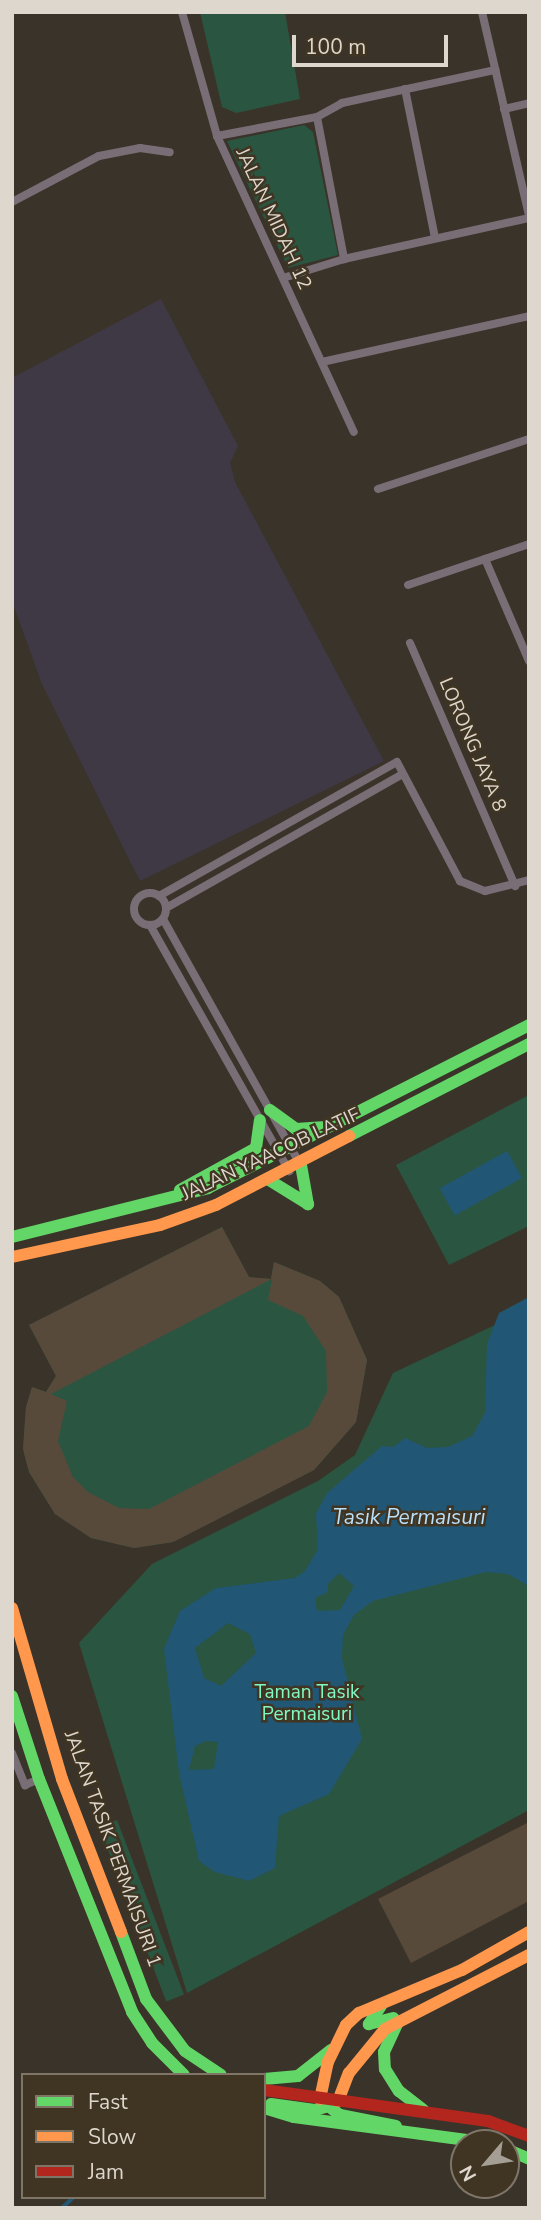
<!DOCTYPE html>
<style>
body{margin:0}
#map{position:relative;width:541px;height:2220px;overflow:hidden;background:#3a3329;font-family:"Nunito Sans",sans-serif}
div>[style]{position:absolute}
.medical>*{inset:0;background:#3f3946}
.green>*{inset:0;background:#2a5641;transform-origin:0 0}
.water>*{inset:0;background:#215674;transform-origin:0 0}
.stream>*{height:3.5px;margin:-1.75px;padding:0 1.75px;transform-origin:1.75px;border-radius:1.75px;background:#215674}
.building>*{inset:0;background:#574a3a}
.street>*{height:8px;margin:-4px;padding:0 4px;transform-origin:4px;border-radius:4px;background:#796d76}
.street>.ring{margin:-4px;padding:0;box-sizing:content-box;background:none;border:8px solid #796d76;border-radius:50%}
.fast>*{height:12px;margin:-6px;padding:0 6px;transform-origin:6px;border-radius:6px;background:#63d668}
.slow>*{height:12px;margin:-6px;padding:0 6px;transform-origin:6px;border-radius:6px;background:#ff974d}
.jam>*{height:12px;margin:-6px;padding:0 6px;transform-origin:6px;border-radius:6px;background:#b3261e}
span{translate:-50% -50%;white-space:nowrap;text-align:center;line-height:1.15;-webkit-text-stroke:5px #403423;paint-order:stroke}
.street-label{font-size:19px;color:#ded7cd}
.park-label{font-size:19px;color:#81f8c4}
.water-label{font-size:21px;color:#badff9;font-style:italic}
.frame{position:absolute;inset:0;border:14px solid #ded7cd;pointer-events:none}
.legend{position:absolute;left:21px;top:2073px;width:245px;height:126px;box-sizing:border-box;background:#403423;border:2px solid #7f7567;margin:0;padding:9px 12px;list-style:none;font-size:21px;color:#ded7cd}
.legend li{display:flex;align-items:center;gap:14px;height:35px}
.legend b{width:35px;border:2px solid #7f7567}
.north{position:absolute;left:450px;top:2129px;width:70px;height:70px;box-sizing:border-box;background:#403423;border:2px solid #7f7567;border-radius:50%;rotate:241deg;font-size:19px;font-weight:700;line-height:28px;text-align:center;color:#ded7cd}
.north::after{content:'';display:block;margin:auto;width:24px;height:32px;background:#a59e94;clip-path:polygon(50% 0,100% 100%,50% 72%,0 100%)}
.scale{position:absolute;left:292px;top:35px;width:156px;height:32px;box-sizing:border-box;border:4px solid #ded7cd;border-top:0;padding-left:9px;font-size:21px;line-height:24px;white-space:nowrap;color:#ded7cd;-webkit-text-stroke:5px #403423;paint-order:stroke}
</style>
<div id="map">
<div class="medical">
<div style="clip-path:polygon(161px 299px,238px 446px,230px 463px,235px 482px,384px 761px,140px 881px,42px 684px,12px 601px,12px 378px)"></div>
</div>
<div class="green">
<div style="clip-path:polygon(200px 12px,285px 12px,300px 99px,236px 113px,222px 107px)"></div>
<div style="clip-path:polygon(304px 125px,313px 132px,338px 255px,288px 268px,227px 141px)"></div>
<div style="clip-path:polygon(529px 1095px,529px 1226px,449px 1265px,396px 1165px)"></div>
<div style="clip-path:polygon(222px 1227px,249px 1277px,271px 1279px,274px 1262px,320px 1281px,339px 1297px,367px 1360px,356px 1422px,314px 1470px,173px 1542px,134px 1548px,91px 1538px,55px 1514px,29px 1472px,23px 1449px,26px 1407px,32px 1387px,46px 1392px,56px 1376px,29px 1325px)"></div>
<div style="clip-path:polygon(529px 1309px,529px 1810px,187px 1993px,79px 1643px,152px 1564px,318px 1481px,355px 1455px,393px 1373px)"></div>
<div style="left:117px;top:1820px;width:187px;height:19px;rotate:69deg"></div>
</div>
<div class="water">
<div style="left:507px;top:1151px;width:31px;height:77px;rotate:61deg"></div>
<div style="clip-path:polygon(evenodd,529px 1297px,529px 1586px,508px 1574px,486px 1572px,373px 1601px,354px 1615px,343px 1635px,342px 1658px,362px 1739px,329px 1794px,279px 1816px,275px 1868px,249px 1881px,215px 1872px,199px 1861px,179px 1773px,164px 1649px,180px 1611px,216px 1588px,295px 1578px,305px 1571px,318px 1549px,316px 1513px,327px 1493px,382px 1446px,393px 1447px,405px 1438px,427px 1448px,448px 1447px,472px 1436px,485px 1413px,487px 1344px,499px 1313px,529px 1297px,339px 1573px,354px 1586px,340px 1610px,317px 1611px,315px 1598px,328px 1592px,328px 1584px,339px 1573px,529px 1297px,228px 1623px,250px 1634px,256px 1653px,221px 1686px,204px 1678px,195px 1648px,228px 1623px,529px 1297px,206px 1741px,218px 1742px,214px 1769px,189px 1770px,195px 1746px,206px 1741px)"></div>
</div>
<div class="stream">
<div style="left:62px;top:2208px;width:16px;rotate:-43deg"></div>
</div>
<div class="building">
<div style="clip-path:polygon(evenodd,222px 1227px,249px 1277px,271px 1279px,274px 1262px,320px 1281px,339px 1297px,367px 1360px,356px 1422px,314px 1470px,173px 1542px,134px 1548px,91px 1538px,55px 1514px,29px 1472px,23px 1449px,26px 1407px,32px 1387px,46px 1392px,56px 1376px,29px 1325px,222px 1227px,272px 1279px,268px 1300px,303px 1316px,326px 1351px,327px 1392px,309px 1426px,149px 1509px,119px 1508px,88px 1492px,73px 1477px,58px 1441px,67px 1401px,51px 1394px,272px 1279px)"></div>
<div style="clip-path:polygon(529px 1822px,529px 1901px,411px 1963px,378px 1899px)"></div>
</div>
<div class="street">
<div style="left:182px;top:12px;width:129px;rotate:74.2deg"></div>
<div style="left:217px;top:136px;width:326px;rotate:65.2deg"></div>
<div style="left:482px;top:12px;width:209px;rotate:77deg"></div>
<div style="left:405px;top:89px;width:152px;rotate:78.6deg"></div>
<div style="left:504px;top:109px;width:26px;rotate:-13deg"></div>
<div style="left:317px;top:117px;width:145px;rotate:79.2deg"></div>
<div style="left:217px;top:136px;width:102px;rotate:-10.8deg"></div>
<div style="left:317px;top:117px;width:29px;rotate:-29deg"></div>
<div style="left:342px;top:103px;width:157px;rotate:-12.2deg"></div>
<div style="left:12px;top:202px;width:98px;rotate:-27.9deg"></div>
<div style="left:99px;top:156px;width:42px;rotate:-11deg"></div>
<div style="left:140px;top:148px;width:30px;rotate:8deg"></div>
<div style="left:283px;top:278px;width:64px;rotate:-17.3deg"></div>
<div style="left:344px;top:259px;width:189px;rotate:-12.5deg"></div>
<div style="left:322px;top:362px;width:212px;rotate:-12.5deg"></div>
<div style="left:378px;top:489px;width:159px;rotate:-18.3deg"></div>
<div style="left:485px;top:559px;width:111px;rotate:66.7deg"></div>
<div style="left:408px;top:585px;width:128px;rotate:-18.7deg"></div>
<div style="left:410px;top:643px;width:265px;rotate:66.6deg"></div>
<div class="ring" style="left:134px;top:893px;width:24px;height:24px"></div>
<div style="left:159px;top:896px;width:273px;rotate:-29.4deg"></div>
<div style="left:397px;top:762px;width:135px;rotate:62.1deg"></div>
<div style="left:460px;top:881px;width:27px;rotate:22deg"></div>
<div style="left:485px;top:891px;width:45px;rotate:-14deg"></div>
<div style="left:166px;top:908px;width:272px;rotate:-29.5deg"></div>
<div style="left:163px;top:919px;width:281px;rotate:60.8deg"></div>
<div style="left:150px;top:925px;width:283px;rotate:60.5deg"></div>
<div style="left:12px;top:1753px;width:35px;rotate:68deg"></div>
<div style="left:25px;top:1785px;width:15px;rotate:-23deg"></div>
</div>
<div class="fast">
<div style="left:270px;top:1110px;width:32px;rotate:36deg"></div>
<div style="left:296px;top:1129px;width:26px;rotate:-4deg"></div>
<div style="left:349px;top:1136px;width:202px;rotate:-27.1deg"></div>
<div style="left:301px;top:1165px;width:40px;rotate:80deg"></div>
<div style="left:269px;top:1180px;width:46px;rotate:31.6deg"></div>
<div style="left:180px;top:1190px;width:87px;rotate:-28.9deg"></div>
<div style="left:256px;top:1148px;width:28px;rotate:-82deg"></div>
<div style="left:12px;top:1237px;width:202px;rotate:-14deg"></div>
<div style="left:208px;top:1188px;width:360px;rotate:-26.9deg"></div>
<div style="left:12px;top:1696px;width:87px;rotate:72deg"></div>
<div style="left:39px;top:1779px;width:251px;rotate:68.2deg"></div>
<div style="left:132px;top:2012px;width:37px;rotate:57deg"></div>
<div style="left:152px;top:2043px;width:45px;rotate:45deg"></div>
<div style="left:121px;top:1932px;width:72px;rotate:69.5deg"></div>
<div style="left:146px;top:1999px;width:65px;rotate:53.1deg"></div>
<div style="left:185px;top:2051px;width:43px;rotate:33.7deg"></div>
<div style="left:381px;top:2006px;width:22px;rotate:124deg"></div>
<div style="left:369px;top:2024px;width:25px;rotate:-14deg"></div>
<div style="left:398px;top:2022px;width:33px;rotate:115deg"></div>
<div style="left:384px;top:2052px;width:17px;rotate:87deg"></div>
<div style="left:385px;top:2069px;width:26px;rotate:58deg"></div>
<div style="left:399px;top:2091px;width:31px;rotate:38deg"></div>
<div style="left:264px;top:2079px;width:34px;rotate:-5deg"></div>
<div style="left:298px;top:2076px;width:42px;rotate:-38.2deg"></div>
<div style="left:320px;top:2099px;width:26px;rotate:39deg"></div>
<div style="left:340px;top:2115px;width:57px;rotate:11.1deg"></div>
<div style="left:271px;top:2104px;width:44px;rotate:7.8deg"></div>
<div style="left:315px;top:2110px;width:18px;rotate:-16deg"></div>
<div style="left:264px;top:2108px;width:31px;rotate:17deg"></div>
<div style="left:294px;top:2117px;width:197px;rotate:7.6deg"></div>
<div style="left:506px;top:2149px;width:25px;rotate:23deg"></div>
</div>
<div class="slow">
<div style="left:12px;top:1257px;width:151px;rotate:-12.2deg"></div>
<div style="left:160px;top:1225px;width:59px;rotate:-19.7deg"></div>
<div style="left:216px;top:1205px;width:150px;rotate:-27.4deg"></div>
<div style="left:12px;top:1608px;width:178px;rotate:73.7deg"></div>
<div style="left:62px;top:1779px;width:164px;rotate:68.9deg"></div>
<div style="left:320px;top:2099px;width:38px;rotate:-78deg"></div>
<div style="left:328px;top:2062px;width:41px;rotate:-64.1deg"></div>
<div style="left:346px;top:2025px;width:18px;rotate:-43deg"></div>
<div style="left:359px;top:2013px;width:112px;rotate:-22.7deg"></div>
<div style="left:462px;top:1970px;width:77px;rotate:-29.6deg"></div>
<div style="left:338px;top:2101px;width:30px;rotate:-69deg"></div>
<div style="left:349px;top:2073px;width:57px;rotate:-50.7deg"></div>
<div style="left:385px;top:2029px;width:162px;rotate:-27.2deg"></div>
</div>
<div class="jam">
<div style="left:264px;top:2090px;width:226px;rotate:7.9deg"></div>
<div style="left:488px;top:2121px;width:44px;rotate:20.1deg"></div>
</div>
<div class="street-label">
<span style="left:273px;top:219px;rotate:65deg">JALAN MIDAH 12</span>
<span style="left:472px;top:745px;rotate:67deg">LORONG JAYA 8</span>
<span style="left:271px;top:1155px;rotate:-25deg">JALAN YAACOB LATIF</span>
<span style="left:112px;top:1849px;rotate:70deg">JALAN TASIK PERMAISURI 1</span>
</div>
<div class="park-label">
<span style="left:307px;top:1704px">Taman Tasik<br>Permaisuri</span>
</div>
<div class="water-label">
<span style="left:409px;top:1517px">Tasik Permaisuri</span>
</div>
<div class="frame"></div>
<ul class="legend">
<li><b style="height:9px;background:#63d668"></b>Fast</li>
<li><b style="height:9px;background:#ff974d"></b>Slow</li>
<li><b style="height:9px;background:#b3261e"></b>Jam</li>
</ul>
<div class="north">N</div>
<div class="scale">100 m</div>
</div>
